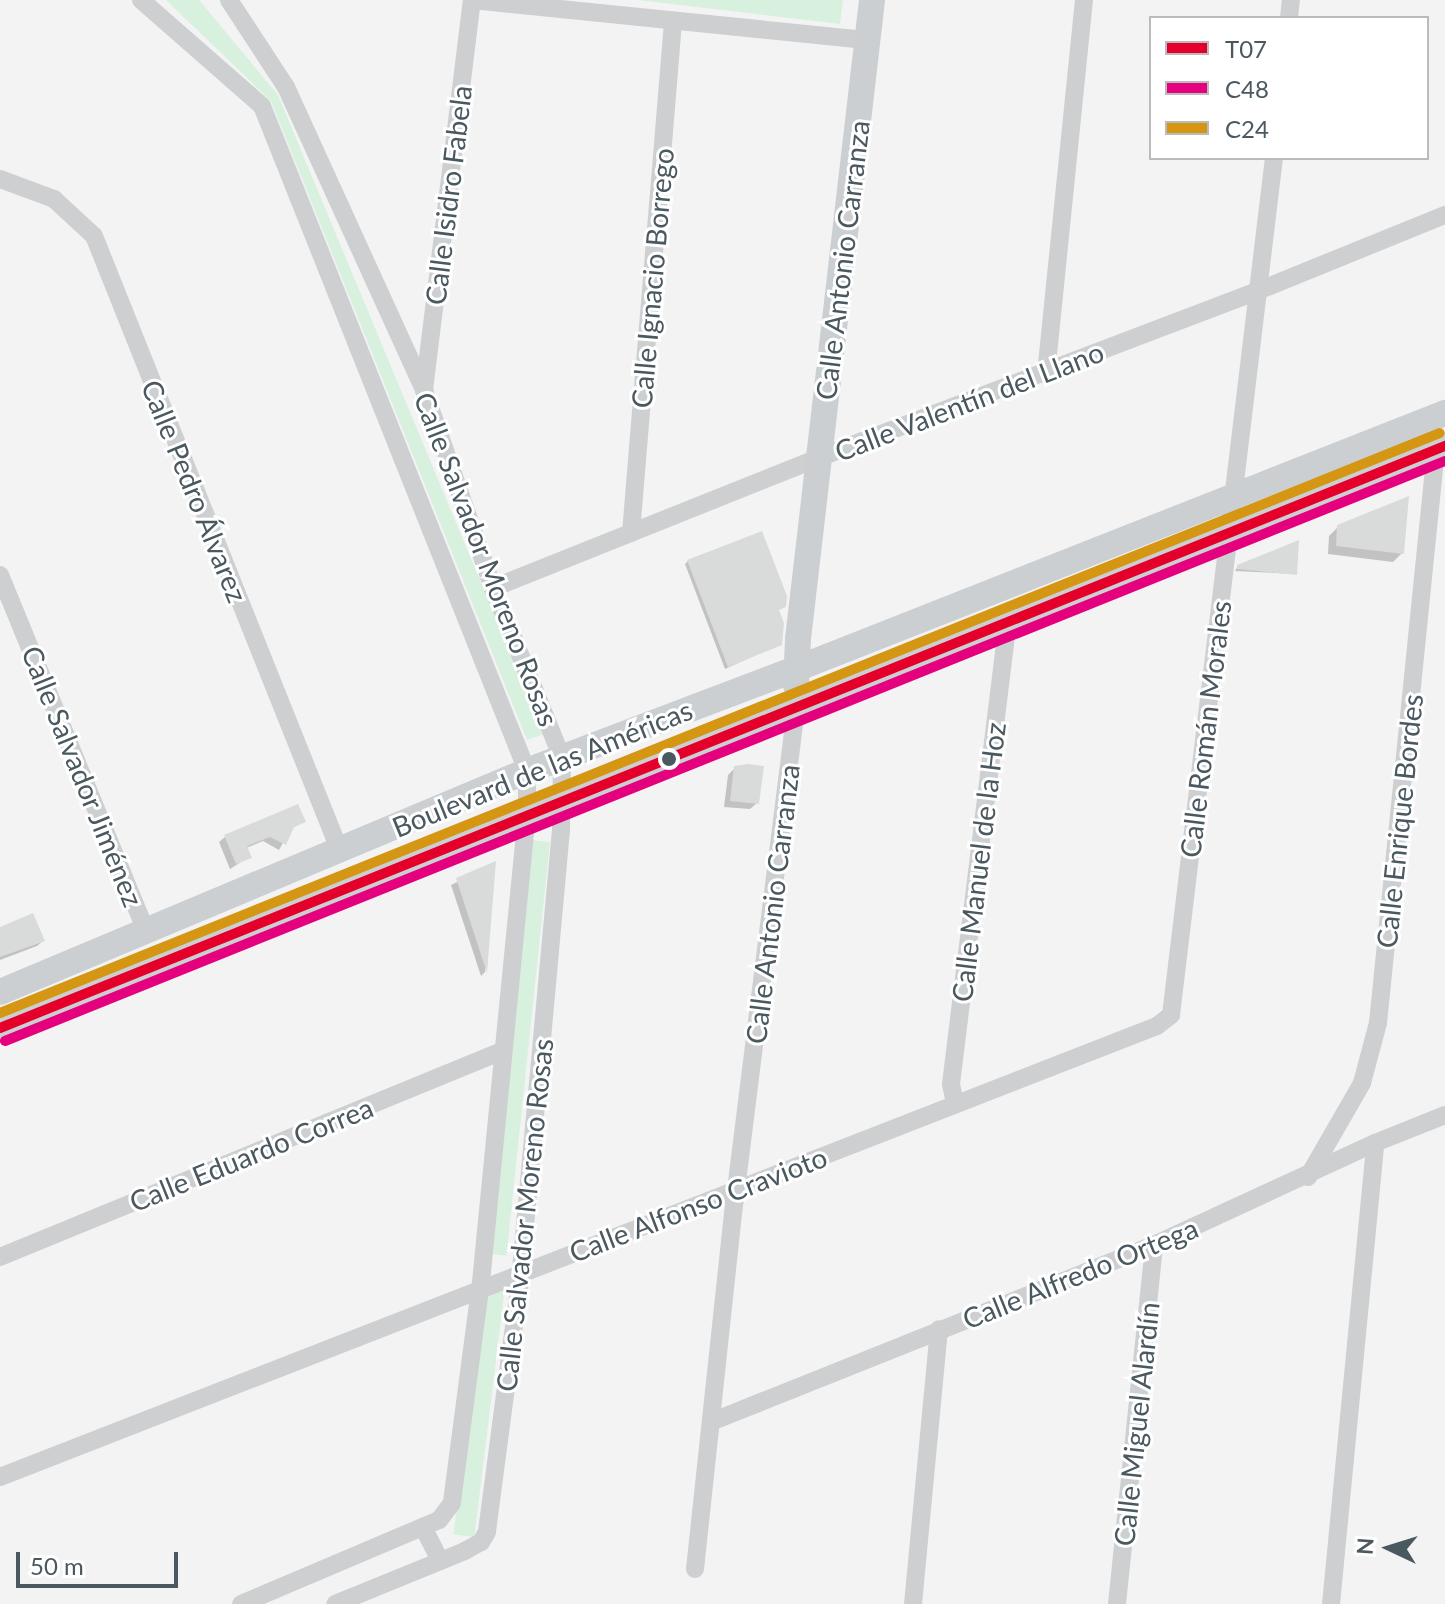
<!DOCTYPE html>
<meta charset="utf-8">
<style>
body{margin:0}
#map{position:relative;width:1445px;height:1604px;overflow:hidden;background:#f3f3f3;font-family:Lato,sans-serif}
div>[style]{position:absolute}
.green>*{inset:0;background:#d8f1df;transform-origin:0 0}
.shadow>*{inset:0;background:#0003}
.building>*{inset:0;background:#d9dbdb}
.street>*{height:18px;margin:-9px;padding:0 9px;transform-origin:9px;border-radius:9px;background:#cdcfd1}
.secondary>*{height:26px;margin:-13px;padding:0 13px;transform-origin:13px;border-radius:13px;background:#cccfd2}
.bus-1>*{height:10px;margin:-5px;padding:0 5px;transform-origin:5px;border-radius:5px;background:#e4002b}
.bus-2>*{height:10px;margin:-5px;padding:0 5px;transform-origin:5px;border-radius:5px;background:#e5007d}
.bus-3>*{height:10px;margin:-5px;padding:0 5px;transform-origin:5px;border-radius:5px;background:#d49613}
.dots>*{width:22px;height:22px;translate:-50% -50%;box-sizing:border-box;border:4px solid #fff;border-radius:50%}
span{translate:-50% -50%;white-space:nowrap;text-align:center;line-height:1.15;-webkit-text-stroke:6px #fff;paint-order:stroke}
.street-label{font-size:28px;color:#4a5860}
.legend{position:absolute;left:1149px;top:16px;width:280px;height:144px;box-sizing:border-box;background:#fff;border:2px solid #b7bcbf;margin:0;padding:10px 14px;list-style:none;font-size:24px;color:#4a5860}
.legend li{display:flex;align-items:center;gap:16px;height:40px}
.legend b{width:40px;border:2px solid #b7bcbf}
.north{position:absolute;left:1349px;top:1508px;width:80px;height:80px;-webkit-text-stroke:6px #fff;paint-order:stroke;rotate:274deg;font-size:22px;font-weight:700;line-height:32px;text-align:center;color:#4a5860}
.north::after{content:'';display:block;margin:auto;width:28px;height:36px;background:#4a5860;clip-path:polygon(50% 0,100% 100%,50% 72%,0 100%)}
.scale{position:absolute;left:16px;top:1552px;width:162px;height:36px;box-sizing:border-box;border:4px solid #4a5860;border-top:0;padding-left:10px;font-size:24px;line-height:28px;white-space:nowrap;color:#4a5860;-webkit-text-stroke:6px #fff;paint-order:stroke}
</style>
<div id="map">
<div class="green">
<div style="clip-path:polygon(166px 0,199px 0,278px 95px,544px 734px,527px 740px,271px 101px)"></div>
<div style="clip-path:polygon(638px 0,843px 0,840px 24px)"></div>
<div style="left:550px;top:842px;width:416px;height:23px;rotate:96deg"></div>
<div style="left:505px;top:1287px;width:252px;height:21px;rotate:97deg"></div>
</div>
<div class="shadow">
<div style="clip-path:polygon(1338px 527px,1402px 553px,1393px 562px,1328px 554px,1329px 536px)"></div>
<div style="clip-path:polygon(688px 561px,784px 606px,777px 611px,780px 644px,725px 669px,685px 564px)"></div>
<div style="clip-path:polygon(1238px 566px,1295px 574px,1235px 571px)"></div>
<div style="clip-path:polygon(735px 768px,757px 803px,750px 809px,724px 807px,728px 775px)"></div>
<div style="clip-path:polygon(303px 821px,290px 830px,279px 850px,263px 841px,246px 848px,249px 857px,230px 869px,219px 842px,225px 837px)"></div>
<div style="clip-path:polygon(494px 864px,485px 972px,481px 976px,451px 885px)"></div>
<div style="clip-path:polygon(0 929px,43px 941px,37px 946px,0 960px)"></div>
</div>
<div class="building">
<div style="clip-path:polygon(1409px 496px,1404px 554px,1336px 546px,1337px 525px)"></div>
<div style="clip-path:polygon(762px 531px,787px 596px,786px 607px,779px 610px,784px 623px,782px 645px,728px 667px,687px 560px)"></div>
<div style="clip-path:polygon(1299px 540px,1297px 575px,1237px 569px,1237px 565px)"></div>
<div style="clip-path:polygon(748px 764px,764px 766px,759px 804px,730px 801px,734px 766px)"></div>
<div style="clip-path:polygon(298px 804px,306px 822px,294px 827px,286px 845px,270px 837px,247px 846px,252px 858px,236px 864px,224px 835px)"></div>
<div style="clip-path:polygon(496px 861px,487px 973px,456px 878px)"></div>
<div style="clip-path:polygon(33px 913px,45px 941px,0 957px,0 927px)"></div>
</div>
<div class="street">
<div style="left:141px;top:0;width:161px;rotate:41.2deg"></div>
<div style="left:262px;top:106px;width:716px;rotate:68.27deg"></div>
<div style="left:527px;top:771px;width:42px;rotate:90deg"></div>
<div style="left:527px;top:813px;width:478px;rotate:95.6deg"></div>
<div style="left:480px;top:1289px;width:216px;rotate:97.5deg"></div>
<div style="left:452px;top:1503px;width:21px;rotate:127deg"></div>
<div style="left:439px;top:1520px;width:215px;rotate:157deg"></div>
<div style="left:229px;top:0;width:104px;rotate:56.8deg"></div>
<div style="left:286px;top:87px;width:333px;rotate:65.5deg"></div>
<div style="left:424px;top:390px;width:210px;rotate:70.8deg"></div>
<div style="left:493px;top:588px;width:183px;rotate:67.9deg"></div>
<div style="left:562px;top:758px;width:72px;rotate:90.8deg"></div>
<div style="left:561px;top:830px;width:445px;rotate:95.2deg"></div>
<div style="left:521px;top:1273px;width:261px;rotate:97.5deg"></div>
<div style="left:487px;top:1532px;width:12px;rotate:121deg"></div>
<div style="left:481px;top:1542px;width:18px;rotate:151deg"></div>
<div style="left:465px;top:1551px;width:140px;rotate:157.8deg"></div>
<div style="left:472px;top:0;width:398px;rotate:5.8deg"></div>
<div style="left:1289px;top:18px;width:18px;rotate:-84deg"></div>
<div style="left:0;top:179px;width:58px;rotate:20.3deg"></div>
<div style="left:54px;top:199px;width:54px;rotate:42.8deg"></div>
<div style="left:94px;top:236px;width:660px;rotate:68.21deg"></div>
<div style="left:1046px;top:374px;width:376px;rotate:-84.2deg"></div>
<div style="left:424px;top:390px;width:393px;rotate:-83deg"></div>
<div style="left:631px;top:533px;width:513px;rotate:-85.3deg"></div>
<div style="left:0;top:575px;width:388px;rotate:67.7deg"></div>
<div style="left:493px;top:588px;width:350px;rotate:-21.8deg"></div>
<div style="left:818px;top:458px;width:473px;rotate:-20.8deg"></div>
<div style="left:1260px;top:290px;width:200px;rotate:-22.1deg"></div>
<div style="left:955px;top:1103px;width:19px;rotate:-102deg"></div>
<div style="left:951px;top:1084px;width:466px;rotate:-83deg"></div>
<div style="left:1308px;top:1177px;width:108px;rotate:-60.1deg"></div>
<div style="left:1362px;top:1083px;width:62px;rotate:-75.1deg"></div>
<div style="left:1378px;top:1023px;width:577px;rotate:-84.23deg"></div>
<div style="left:0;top:1257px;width:543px;rotate:-22.31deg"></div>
<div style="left:711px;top:1422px;width:477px;rotate:-21.8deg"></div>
<div style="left:1154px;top:1245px;width:243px;rotate:-24.8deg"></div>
<div style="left:1375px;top:1143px;width:75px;rotate:-21.8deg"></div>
<div style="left:0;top:1477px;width:1242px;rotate:-21.3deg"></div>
<div style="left:1157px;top:1026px;width:18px;rotate:-38deg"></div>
<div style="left:1171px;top:1015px;width:863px;rotate:-83.15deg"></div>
<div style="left:423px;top:1527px;width:38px;rotate:63deg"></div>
<div style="left:695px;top:1569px;width:357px;rotate:-83.9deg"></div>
<div style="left:733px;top:1214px;width:510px;rotate:-82.9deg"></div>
<div style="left:913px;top:1604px;width:276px;rotate:-84.6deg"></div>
<div style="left:1117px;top:1604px;width:361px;rotate:-84.1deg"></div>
<div style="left:1331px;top:1604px;width:463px;rotate:-84.5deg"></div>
</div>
<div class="secondary">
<div style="left:796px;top:685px;width:46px;rotate:-87.5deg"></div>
<div style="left:798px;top:639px;width:643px;rotate:-83.39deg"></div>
<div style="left:0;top:992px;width:571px;rotate:-22.75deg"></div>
<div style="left:527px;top:771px;width:288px;rotate:-20.8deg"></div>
<div style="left:796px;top:669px;width:698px;rotate:-21.53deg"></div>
<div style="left:0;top:1028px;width:1558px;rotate:-21.94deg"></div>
</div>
<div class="bus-1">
<div style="left:0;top:1028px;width:1558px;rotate:-21.94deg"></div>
</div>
<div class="bus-2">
<div style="left:5px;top:1041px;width:1552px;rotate:-21.94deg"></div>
</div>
<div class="bus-3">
<div style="left:0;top:1013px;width:1552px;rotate:-21.94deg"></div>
</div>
<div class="dots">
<div style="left:669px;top:759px;background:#4a5860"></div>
</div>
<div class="street-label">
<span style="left:448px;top:195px;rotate:-83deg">Calle Isidro Fabela</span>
<span style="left:842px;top:260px;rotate:-83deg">Calle Antonio Carranza</span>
<span style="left:652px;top:278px;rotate:-85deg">Calle Ignacio Borrego</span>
<span style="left:969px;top:401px;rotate:-21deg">Calle Valentín del Llano</span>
<span style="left:195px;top:491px;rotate:68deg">Calle Pedro Álvarez</span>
<span style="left:487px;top:559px;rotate:69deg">Calle Salvador Moreno Rosas</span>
<span style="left:1205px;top:729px;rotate:-83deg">Calle Román Morales</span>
<span style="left:542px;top:768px;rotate:-22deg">Boulevard de las Américas</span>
<span style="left:83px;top:776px;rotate:68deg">Calle Salvador Jiménez</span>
<span style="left:1399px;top:821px;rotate:-84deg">Calle Enrique Bordes</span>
<span style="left:978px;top:862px;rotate:-83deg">Calle Manuel de la Hoz</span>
<span style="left:772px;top:904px;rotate:-83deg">Calle Antonio Carranza</span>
<span style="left:251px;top:1154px;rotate:-22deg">Calle Eduardo Correa</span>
<span style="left:698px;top:1204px;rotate:-21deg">Calle Alfonso Cravioto</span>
<span style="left:524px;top:1215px;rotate:-84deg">Calle Salvador Moreno Rosas</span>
<span style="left:1080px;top:1273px;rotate:-22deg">Calle Alfredo Ortega</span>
<span style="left:1136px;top:1424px;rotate:-84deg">Calle Miguel Alardín</span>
</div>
<ul class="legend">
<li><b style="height:10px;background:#e4002b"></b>T07</li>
<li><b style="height:10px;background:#e5007d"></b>C48</li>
<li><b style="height:10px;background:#d49613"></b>C24</li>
</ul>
<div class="north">N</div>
<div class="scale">50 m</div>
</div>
